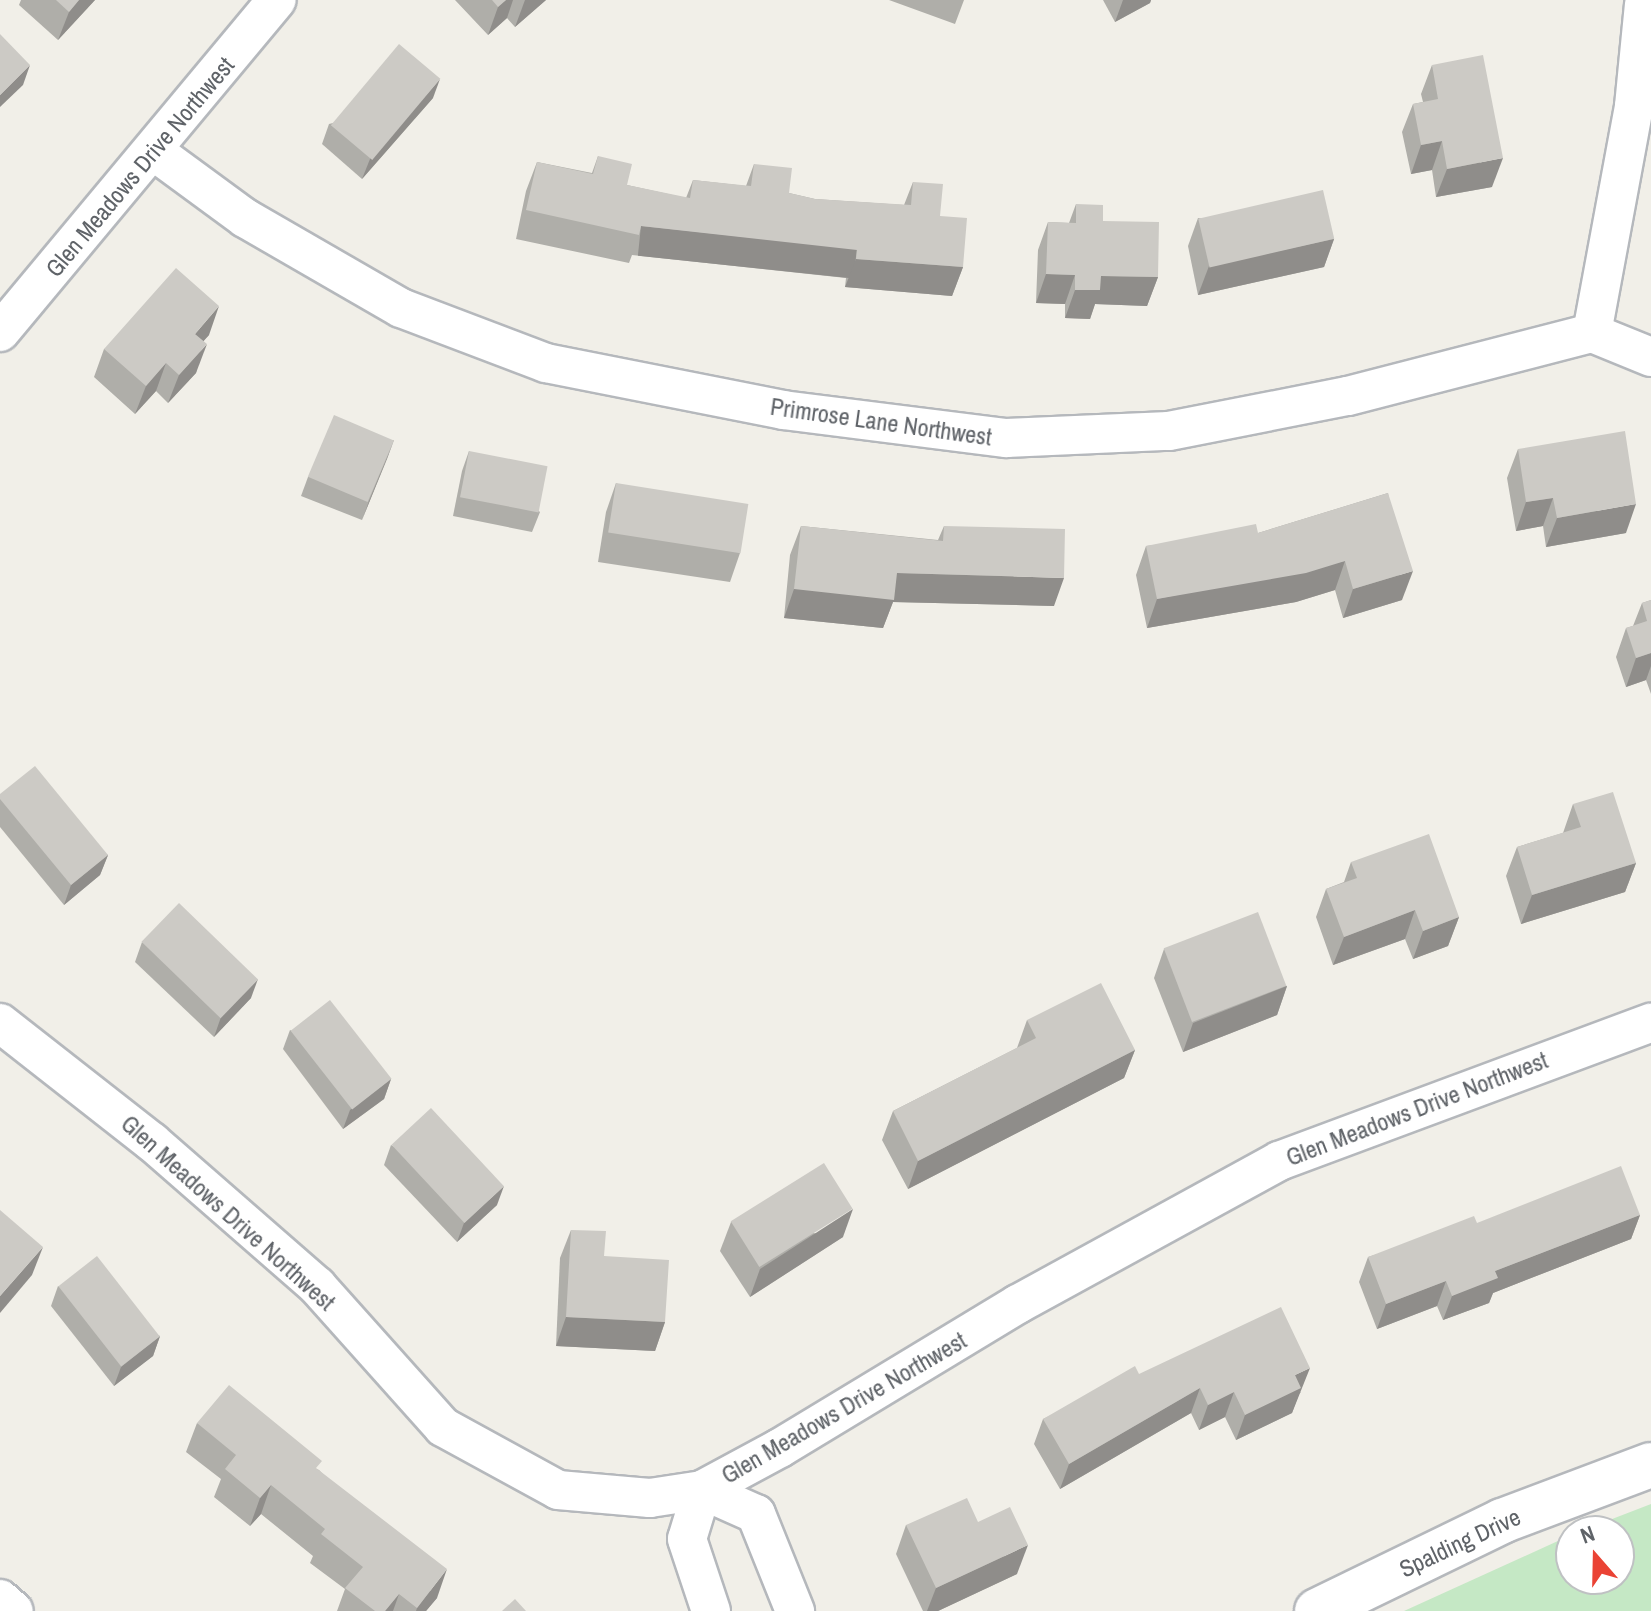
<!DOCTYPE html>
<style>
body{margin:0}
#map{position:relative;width:1651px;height:1611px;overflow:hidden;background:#f1efe8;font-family:"Archivo Narrow",sans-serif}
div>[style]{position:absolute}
.green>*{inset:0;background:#c5e8c5}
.roads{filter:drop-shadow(2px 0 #b5b8bc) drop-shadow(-2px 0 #b5b8bc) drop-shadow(0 2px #b5b8bc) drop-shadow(0 -2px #b5b8bc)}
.minor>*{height:38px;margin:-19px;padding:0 19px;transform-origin:19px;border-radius:19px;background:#fff}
.secondary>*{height:44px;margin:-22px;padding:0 22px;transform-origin:22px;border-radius:22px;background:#fff}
.wall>*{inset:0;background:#afaea9}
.shaded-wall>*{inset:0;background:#8f8d8a;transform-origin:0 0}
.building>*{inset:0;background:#cccac5;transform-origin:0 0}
span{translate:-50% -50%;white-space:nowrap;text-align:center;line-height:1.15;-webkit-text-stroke:8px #fff;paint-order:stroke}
.street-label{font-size:24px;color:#5f6368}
.north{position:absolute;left:1555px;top:1515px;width:80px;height:80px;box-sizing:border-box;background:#fff;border:2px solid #bfc1c3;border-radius:50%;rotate:340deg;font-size:22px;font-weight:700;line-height:32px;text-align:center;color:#5f6368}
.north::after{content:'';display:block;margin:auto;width:28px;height:36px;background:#ea4335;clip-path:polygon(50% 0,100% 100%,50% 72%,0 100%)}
</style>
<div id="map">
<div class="green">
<div style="clip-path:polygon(1651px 1504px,1651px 1611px,1404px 1611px,1571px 1535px,1571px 1579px,1619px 1579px,1619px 1531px,1581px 1531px)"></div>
</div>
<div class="roads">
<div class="minor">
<div style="left:155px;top:152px;width:112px;rotate:36.3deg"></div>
<div style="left:245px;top:218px;width:180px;rotate:30deg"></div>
<div style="left:401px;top:308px;width:155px;rotate:20.8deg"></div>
<div style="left:546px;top:363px;width:242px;rotate:11.2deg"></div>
<div style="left:783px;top:410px;width:225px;rotate:7.2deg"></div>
<div style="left:1006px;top:438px;width:163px;rotate:-2.5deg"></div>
<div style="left:1169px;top:431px;width:182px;rotate:-11.1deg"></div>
<div style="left:1348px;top:396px;width:252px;rotate:-14.5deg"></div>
<div style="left:1592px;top:333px;width:64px;rotate:22.1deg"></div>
<div style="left:0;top:332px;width:432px;rotate:-50.2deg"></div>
<div style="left:1592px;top:333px;width:231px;rotate:-79.5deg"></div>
<div style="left:1634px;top:106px;width:102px;rotate:-84.4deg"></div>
<div style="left:0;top:1023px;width:193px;rotate:38.1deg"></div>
<div style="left:152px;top:1142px;width:219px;rotate:41.1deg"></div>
<div style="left:317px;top:1286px;width:189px;rotate:48.2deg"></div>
<div style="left:443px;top:1427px;width:131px;rotate:28.7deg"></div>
<div style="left:558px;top:1490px;width:92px;rotate:5deg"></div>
<div style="left:650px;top:1498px;width:53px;rotate:-8.7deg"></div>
<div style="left:702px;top:1490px;width:89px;rotate:-28.3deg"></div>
<div style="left:780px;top:1448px;width:278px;rotate:-31.2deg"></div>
<div style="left:1018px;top:1304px;width:298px;rotate:-28.7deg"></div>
<div style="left:1279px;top:1161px;width:397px;rotate:-20.4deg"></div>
<div style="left:702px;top:1490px;width:59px;rotate:24deg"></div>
<div style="left:756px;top:1514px;width:105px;rotate:68.1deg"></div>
<div style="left:702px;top:1490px;width:51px;rotate:107deg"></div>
<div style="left:687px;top:1539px;width:76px;rotate:71.6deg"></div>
<div style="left:0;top:1599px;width:18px;rotate:41deg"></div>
</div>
<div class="secondary">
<div style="left:1317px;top:1611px;width:206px;rotate:-25.9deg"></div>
<div style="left:1502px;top:1521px;width:159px;rotate:-20.6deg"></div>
</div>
</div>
<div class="wall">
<div style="clip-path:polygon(21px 0,95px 0,58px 40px,19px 5px)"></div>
<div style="clip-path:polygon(455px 0,546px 0,515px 27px,507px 18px,488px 35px)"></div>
<div style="clip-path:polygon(889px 0,964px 0,955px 24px)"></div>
<div style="clip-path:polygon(1103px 0,1151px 0,1150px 3px,1115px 22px)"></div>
<div style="clip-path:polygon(1432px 65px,1492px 187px,1436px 197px,1432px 170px,1411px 174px,1402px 132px,1413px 104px,1423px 102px,1421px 94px)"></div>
<div style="clip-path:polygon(433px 98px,362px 179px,322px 144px,329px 124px)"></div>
<div style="clip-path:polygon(598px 156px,627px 185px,686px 198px,693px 180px,746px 186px,754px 164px,789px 193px,815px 199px,904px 205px,913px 182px,940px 216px,963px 267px,952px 296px,845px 287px,846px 278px,632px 255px,629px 263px,516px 239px,526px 191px,537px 162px,592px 173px)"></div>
<div style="clip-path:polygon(1076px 204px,1103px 221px,1158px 277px,1147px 306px,1095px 304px,1090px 319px,1065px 318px,1065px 304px,1036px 303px,1038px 250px,1048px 222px,1069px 223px)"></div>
<div style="clip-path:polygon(1198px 218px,1334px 239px,1324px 267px,1198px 295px,1188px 246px)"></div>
<div style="clip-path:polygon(209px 335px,203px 341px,196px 373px,168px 403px,156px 391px,135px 414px,94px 377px,104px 349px)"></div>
<div style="clip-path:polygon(394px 440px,362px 520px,301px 496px,308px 477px)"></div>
<div style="clip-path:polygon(1518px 449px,1626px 533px,1546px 547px,1543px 526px,1516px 531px,1507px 478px)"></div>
<div style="clip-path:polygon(469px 451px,540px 512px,532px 532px,453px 516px,462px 471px)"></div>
<div style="clip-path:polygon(616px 483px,740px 553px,730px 582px,598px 562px,606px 512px)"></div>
<div style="clip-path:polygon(1388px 493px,1402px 600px,1343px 618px,1335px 590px,1296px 602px,1147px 628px,1136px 575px,1146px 546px,1258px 533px)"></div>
<div style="clip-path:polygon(801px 526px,938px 540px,944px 526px,1054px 606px,893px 602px,883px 628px,784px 618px,790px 555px)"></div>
<div style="clip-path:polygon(1651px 600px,1651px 694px,1646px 680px,1626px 687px,1616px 657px,1626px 628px,1633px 626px,1642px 603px)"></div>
<div style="clip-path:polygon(0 794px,108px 855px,100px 875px,64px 905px,0 827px)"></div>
<div style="clip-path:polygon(1573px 804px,1636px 863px,1625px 892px,1521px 924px,1506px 876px,1517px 847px,1563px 833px)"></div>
<div style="clip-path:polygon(1351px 862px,1459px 917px,1448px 946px,1413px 959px,1405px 939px,1333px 965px,1316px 917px,1326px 889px,1344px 882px)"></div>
<div style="clip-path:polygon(142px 942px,251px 998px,214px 1037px,135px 962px)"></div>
<div style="clip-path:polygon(1164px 949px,1287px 986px,1277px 1015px,1183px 1052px,1154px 978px)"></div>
<div style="clip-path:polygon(1027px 1020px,1135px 1050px,1124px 1078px,908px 1189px,882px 1140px,893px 1111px,1017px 1048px)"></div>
<div style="clip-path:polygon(290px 1030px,391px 1079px,384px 1099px,343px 1129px,283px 1049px)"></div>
<div style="clip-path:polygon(391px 1145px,497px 1205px,457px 1242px,384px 1165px)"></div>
<div style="clip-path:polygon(1640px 1215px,1631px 1239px,1493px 1293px,1489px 1303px,1443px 1320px,1437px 1306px,1377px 1329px,1359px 1282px,1368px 1257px,1477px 1223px)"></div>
<div style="clip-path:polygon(731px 1222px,843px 1237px,750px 1297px,720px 1251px)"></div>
<div style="clip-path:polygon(571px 1230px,604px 1256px,665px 1322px,655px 1351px,556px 1346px,560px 1258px)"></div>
<div style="clip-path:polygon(58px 1286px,160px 1336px,153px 1356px,114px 1386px,51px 1306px)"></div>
<div style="clip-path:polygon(1139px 1374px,1301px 1392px,1299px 1394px,1292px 1413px,1236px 1440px,1225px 1417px,1199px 1430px,1191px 1413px,1060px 1489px,1034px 1444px,1043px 1419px)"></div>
<div style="clip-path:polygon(197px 1423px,319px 1470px,437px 1598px,426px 1611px,337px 1611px,345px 1589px,310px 1563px,313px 1556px,261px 1514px,250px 1526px,214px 1497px,221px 1479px,186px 1452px)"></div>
<div style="clip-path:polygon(978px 1522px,1017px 1574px,938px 1611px,923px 1611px,896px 1554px,906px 1525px)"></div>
</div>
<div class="shaded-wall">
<div style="clip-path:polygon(79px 0,95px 0,58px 40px,69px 12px)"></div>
<div style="clip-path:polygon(506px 0,513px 0,507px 18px,488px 35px,498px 7px)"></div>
<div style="clip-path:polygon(525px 0,546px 0,515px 27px)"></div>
<div style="clip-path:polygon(1123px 0,1151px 0,1150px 3px,1115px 22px)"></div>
<div style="clip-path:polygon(30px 65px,23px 85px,0 107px,0 95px)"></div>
<div style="clip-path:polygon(440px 79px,433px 98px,362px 179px,370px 159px)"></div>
<div style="clip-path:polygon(1442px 141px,1432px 170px,1411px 174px,1421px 145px)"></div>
<div style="clip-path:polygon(1503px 158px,1492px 187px,1436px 197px,1447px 169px)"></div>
<div style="left:641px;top:226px;width:217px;height:30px;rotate:6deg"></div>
<div style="clip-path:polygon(1334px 239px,1324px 267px,1198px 295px,1209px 266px)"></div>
<div style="clip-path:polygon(856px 259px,963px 267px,952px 296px,845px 287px)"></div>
<div style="clip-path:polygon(1046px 274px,1075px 275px,1065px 304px,1036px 303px)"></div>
<div style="clip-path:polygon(1101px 276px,1158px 277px,1147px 306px,1095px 304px,1090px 319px,1065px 318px,1075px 290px)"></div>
<div style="clip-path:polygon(219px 306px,209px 335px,185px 362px,195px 334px)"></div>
<div style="clip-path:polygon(207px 344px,196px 373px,168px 403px,179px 375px)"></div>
<div style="clip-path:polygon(166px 363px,156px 391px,135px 414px,146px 386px)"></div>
<div style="clip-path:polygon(394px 440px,387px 459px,362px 520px,369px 501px)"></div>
<div style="clip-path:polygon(1553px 498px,1543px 526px,1516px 531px,1526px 502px)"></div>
<div style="clip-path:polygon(1636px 504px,1626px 533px,1546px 547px,1557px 518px)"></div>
<div style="clip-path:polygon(1345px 561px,1335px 590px,1296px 602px,1147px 628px,1157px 599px)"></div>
<div style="clip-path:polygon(1413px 571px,1402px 600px,1343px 618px,1353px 589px)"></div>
<div style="clip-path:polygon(897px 573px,1064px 578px,1054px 606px,893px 602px,883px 628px,784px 618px,794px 589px)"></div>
<div style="clip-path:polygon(1651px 653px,1651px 666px,1646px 680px,1626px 687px,1636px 658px)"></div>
<div style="clip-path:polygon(108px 855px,100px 875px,64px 905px,71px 885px)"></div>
<div style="clip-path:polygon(1636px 863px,1625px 892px,1521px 924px,1532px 895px)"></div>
<div style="clip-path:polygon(1415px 910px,1405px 939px,1333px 965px,1344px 937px)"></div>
<div style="clip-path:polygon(1459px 917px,1448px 946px,1413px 959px,1423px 931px)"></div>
<div style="clip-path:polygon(258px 979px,251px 998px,214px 1037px,221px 1017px)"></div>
<div style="clip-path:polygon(1287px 986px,1277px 1015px,1183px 1052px,1193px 1023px)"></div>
<div style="clip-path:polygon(1135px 1050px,1124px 1078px,908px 1189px,918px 1161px)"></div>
<div style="clip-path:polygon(391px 1079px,384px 1099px,343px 1129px,350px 1110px)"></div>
<div style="clip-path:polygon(504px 1186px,497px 1205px,457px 1242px,464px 1223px)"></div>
<div style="clip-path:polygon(853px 1209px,843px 1237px,750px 1297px,760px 1269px)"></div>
<div style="clip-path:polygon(1640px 1215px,1631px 1239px,1493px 1293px,1489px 1303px,1443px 1320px,1452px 1296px,1495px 1271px)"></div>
<div style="clip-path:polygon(43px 1247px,32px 1275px,0 1313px,0 1296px)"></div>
<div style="clip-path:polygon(1446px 1281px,1437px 1306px,1377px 1329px,1386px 1304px)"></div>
<div style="clip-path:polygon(566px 1317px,665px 1322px,655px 1351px,556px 1346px)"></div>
<div style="clip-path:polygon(160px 1336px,153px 1356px,114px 1386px,121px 1367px)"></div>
<div style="clip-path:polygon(1310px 1368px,1292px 1413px,1236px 1440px,1245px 1415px,1295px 1375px)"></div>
<div style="clip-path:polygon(1200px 1388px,1191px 1413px,1060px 1489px,1069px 1464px)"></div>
<div style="clip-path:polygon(1234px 1392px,1225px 1417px,1199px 1430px,1208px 1405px)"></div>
<div style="clip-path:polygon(271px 1485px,261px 1514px,250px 1526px,260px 1498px)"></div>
<div style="clip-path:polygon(1028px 1545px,1017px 1574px,938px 1611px,927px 1611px,936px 1588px)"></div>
<div style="clip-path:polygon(447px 1569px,437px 1598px,426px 1611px,416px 1611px,417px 1608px)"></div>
<div style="clip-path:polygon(399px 1594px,393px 1611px,385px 1611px)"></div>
</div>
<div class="building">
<div style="clip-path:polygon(56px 0,79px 0,69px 12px)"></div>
<div style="clip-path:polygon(492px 0,506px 0,498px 7px)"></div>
<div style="clip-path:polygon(0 34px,30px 65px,0 95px)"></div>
<div style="left:399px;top:44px;width:54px;height:106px;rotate:40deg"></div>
<div style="clip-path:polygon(1483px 55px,1503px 158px,1447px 169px,1442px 141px,1421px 145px,1413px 104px,1438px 99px,1432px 65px)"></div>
<div style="clip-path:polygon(598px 156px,632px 164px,627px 185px,690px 198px,693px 180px,751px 186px,754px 164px,792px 168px,789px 193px,815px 199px,911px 205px,913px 182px,943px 184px,940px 216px,967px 218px,963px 267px,856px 259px,857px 250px,641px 226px,639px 235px,526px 210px,537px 162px,593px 174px)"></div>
<div style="left:1323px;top:190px;width:50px;height:128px;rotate:77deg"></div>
<div style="clip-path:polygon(1076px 204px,1103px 205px,1103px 221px,1159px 222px,1158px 277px,1101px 276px,1100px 290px,1075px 290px,1075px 275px,1046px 274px,1048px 222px,1076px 223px)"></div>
<div style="clip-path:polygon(176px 268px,219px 306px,195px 334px,207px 344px,179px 375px,166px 363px,146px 386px,104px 349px)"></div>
<div style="left:334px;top:415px;width:65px;height:67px;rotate:23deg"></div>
<div style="clip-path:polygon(1625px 431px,1636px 504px,1557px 518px,1553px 498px,1526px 502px,1518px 449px)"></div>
<div style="left:469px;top:451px;width:80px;height:47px;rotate:11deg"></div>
<div style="left:616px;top:483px;width:134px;height:50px;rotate:9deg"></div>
<div style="clip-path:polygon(1388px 493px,1413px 571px,1353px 589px,1345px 561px,1306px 573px,1157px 599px,1146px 546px,1256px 524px,1258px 533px)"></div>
<div style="clip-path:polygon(801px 526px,943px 541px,944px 526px,1065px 529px,1064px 578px,897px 573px,894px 600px,794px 589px)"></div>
<div style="clip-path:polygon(1651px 600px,1651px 653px,1636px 658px,1626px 628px,1647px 621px,1642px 603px)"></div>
<div style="clip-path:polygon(35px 766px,108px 855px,71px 885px,0 799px,0 794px)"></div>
<div style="clip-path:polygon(1613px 792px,1636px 863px,1532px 895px,1517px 847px,1581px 827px,1573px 804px)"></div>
<div style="clip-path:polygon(1429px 834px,1459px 917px,1423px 931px,1415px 910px,1344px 937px,1326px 889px,1357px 878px,1351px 862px)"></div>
<div style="left:179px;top:903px;width:110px;height:54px;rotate:44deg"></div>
<div style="left:1258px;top:912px;width:79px;height:101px;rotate:69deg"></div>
<div style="clip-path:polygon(1101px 983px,1135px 1050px,918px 1161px,893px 1111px,1036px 1038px,1027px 1020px)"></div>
<div style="left:330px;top:1000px;width:100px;height:50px;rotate:52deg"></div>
<div style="left:431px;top:1108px;width:107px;height:54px;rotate:47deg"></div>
<div style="left:824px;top:1163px;width:54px;height:110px;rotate:58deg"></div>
<div style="clip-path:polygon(1621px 1166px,1640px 1215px,1495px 1271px,1498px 1278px,1452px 1296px,1446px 1281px,1386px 1304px,1368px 1257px,1474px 1216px,1477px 1223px)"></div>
<div style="clip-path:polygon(0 1210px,43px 1247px,0 1296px)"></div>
<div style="clip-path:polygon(571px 1230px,606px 1231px,604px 1256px,669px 1260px,665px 1322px,566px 1317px)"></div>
<div style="left:97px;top:1256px;width:102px;height:49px;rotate:52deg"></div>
<div style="clip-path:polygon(1281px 1307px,1310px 1368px,1295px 1375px,1301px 1388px,1245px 1415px,1234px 1392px,1208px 1405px,1200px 1388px,1069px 1464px,1043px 1419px,1135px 1366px,1139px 1374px)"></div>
<div style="clip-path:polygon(229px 1385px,322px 1461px,316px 1468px,447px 1569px,417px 1608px,399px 1594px,385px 1611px,375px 1611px,345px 1588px,363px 1567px,321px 1534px,325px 1529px,271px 1485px,260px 1498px,225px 1469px,236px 1455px,197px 1423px)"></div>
<div style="clip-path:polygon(967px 1498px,978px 1522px,1010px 1507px,1028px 1545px,936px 1588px,906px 1525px)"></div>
<div style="clip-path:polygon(515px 1599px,526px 1611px,502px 1611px)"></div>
</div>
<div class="street-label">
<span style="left:140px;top:167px;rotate:-50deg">Glen Meadows Drive Northwest</span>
<span style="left:881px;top:422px;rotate:8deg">Primrose Lane Northwest</span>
<span style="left:1417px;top:1109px;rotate:-21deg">Glen Meadows Drive Northwest</span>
<span style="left:228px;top:1213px;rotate:42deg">Glen Meadows Drive Northwest</span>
<span style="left:844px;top:1408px;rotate:-30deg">Glen Meadows Drive Northwest</span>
<span style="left:1460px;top:1543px;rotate:-25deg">Spalding Drive</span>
</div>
<div class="north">N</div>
</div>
